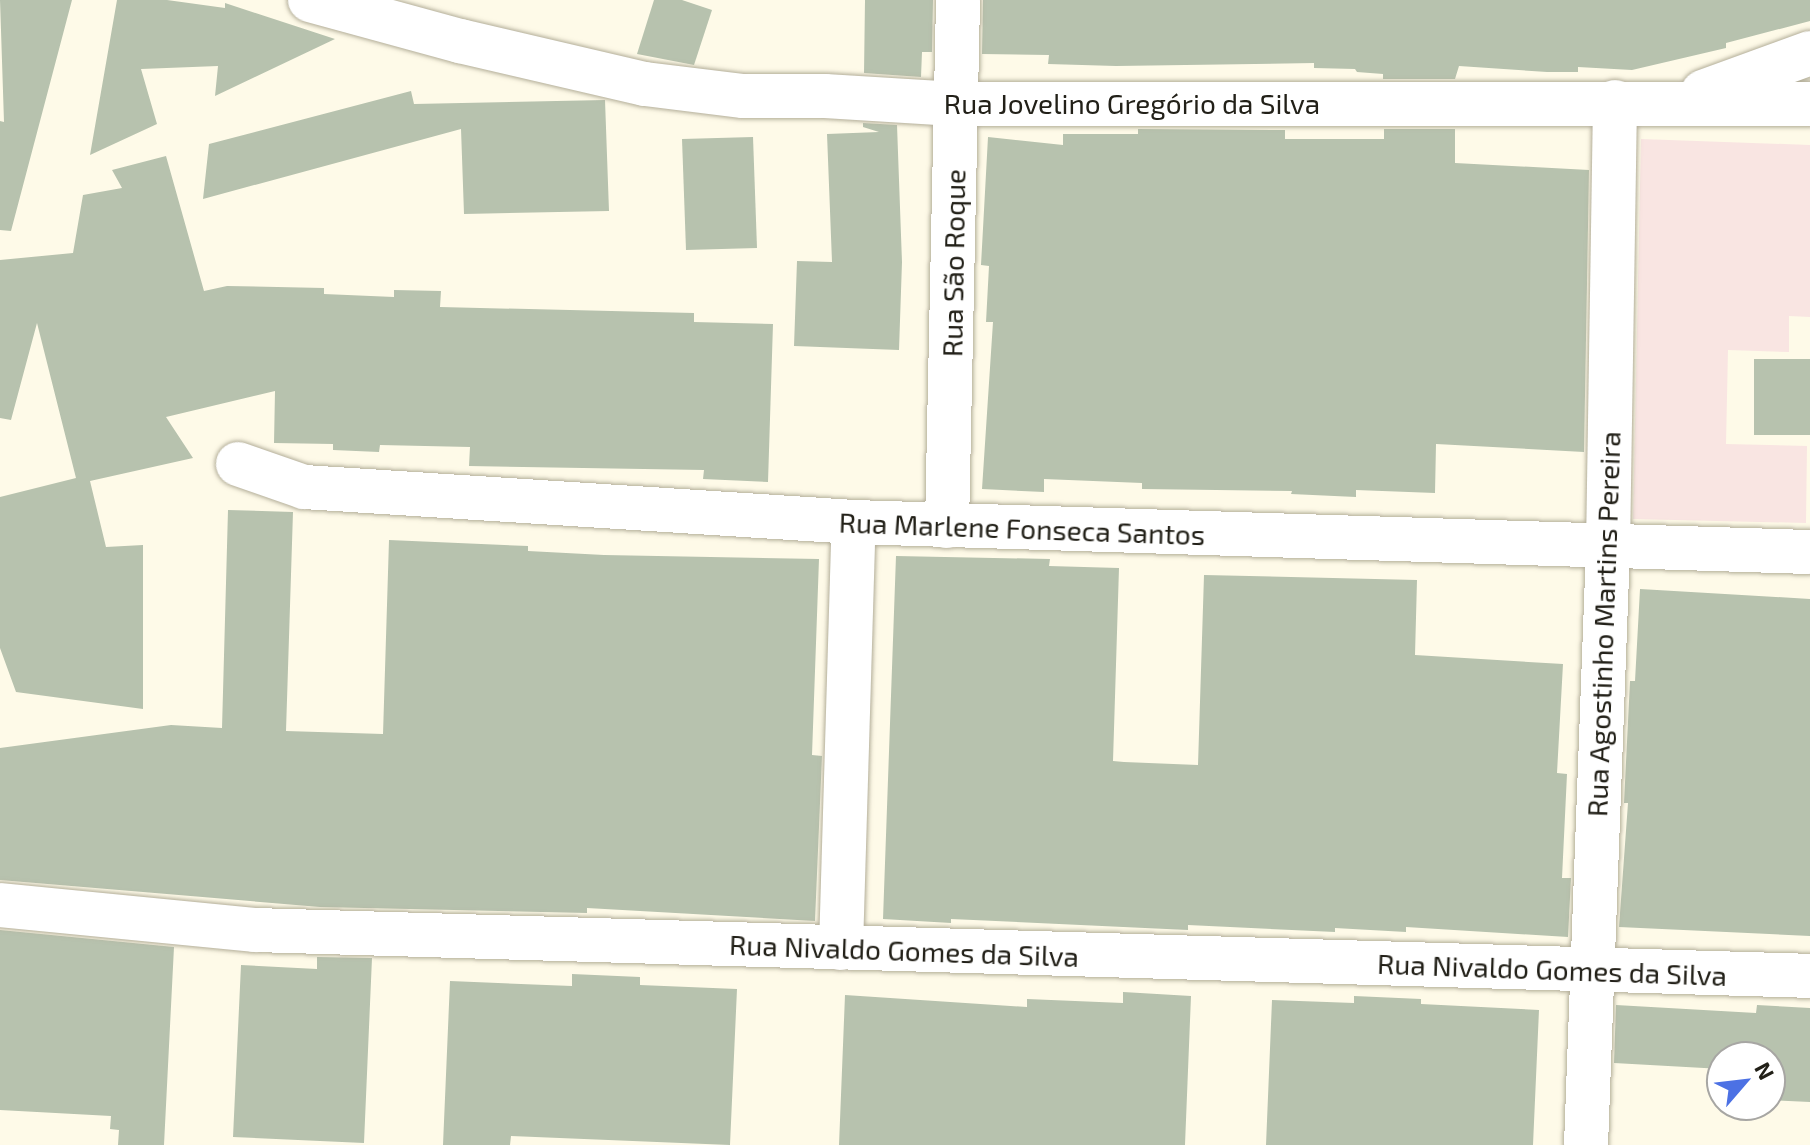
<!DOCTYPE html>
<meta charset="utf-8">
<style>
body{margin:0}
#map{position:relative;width:1810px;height:1145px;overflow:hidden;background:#fefae8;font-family:"Exo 2",sans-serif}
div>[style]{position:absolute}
.green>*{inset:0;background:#f9e5e2}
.building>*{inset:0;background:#b7c2ae}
.roads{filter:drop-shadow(0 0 2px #b3ae99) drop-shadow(0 0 2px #b3ae99)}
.minor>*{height:44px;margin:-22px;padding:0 22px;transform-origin:22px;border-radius:22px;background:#fff}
span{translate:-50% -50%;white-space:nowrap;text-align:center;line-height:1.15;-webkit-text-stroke:7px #fff;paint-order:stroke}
.street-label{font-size:28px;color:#222018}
.north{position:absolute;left:1706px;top:1041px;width:80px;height:80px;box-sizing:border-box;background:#fff;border:2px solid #a7a6a3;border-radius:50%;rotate:62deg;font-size:22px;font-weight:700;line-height:32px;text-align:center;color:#222018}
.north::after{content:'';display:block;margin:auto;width:28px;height:36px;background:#4c71e4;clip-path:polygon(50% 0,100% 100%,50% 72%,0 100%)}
</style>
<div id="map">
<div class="green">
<div style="clip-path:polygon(1641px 139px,1810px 145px,1810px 317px,1789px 316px,1789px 352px,1728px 350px,1726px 444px,1807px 446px,1806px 523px,1633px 519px)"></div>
</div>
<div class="building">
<div style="clip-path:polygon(0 0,72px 0,11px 231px,0 230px,0 121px,4px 122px)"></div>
<div style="clip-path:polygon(117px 0,167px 0,225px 8px,225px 3px,335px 39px,215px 96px,218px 66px,141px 69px,157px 124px,90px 155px)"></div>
<div style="clip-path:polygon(654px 0,682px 0,712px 10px,694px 65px,637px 54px)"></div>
<div style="clip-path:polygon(865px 0,933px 0,932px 52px,922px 52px,921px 77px,864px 73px)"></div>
<div style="clip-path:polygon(983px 0,1810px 0,1810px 21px,1726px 43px,1726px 48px,1632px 70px,1578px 67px,1578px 72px,1547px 72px,1459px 66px,1455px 79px,1383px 79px,1383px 74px,1357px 72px,1355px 69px,1314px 68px,1314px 63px,1116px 66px,1048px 64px,1049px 55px,982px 54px)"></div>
<div style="clip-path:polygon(411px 91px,414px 104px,605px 100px,609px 211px,464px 214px,461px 129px,203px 199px,209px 144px)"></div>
<div style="clip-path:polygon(863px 123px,897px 125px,902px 262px,899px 350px,794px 346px,797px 261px,832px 262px,827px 134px,879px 132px,863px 127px)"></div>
<div style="clip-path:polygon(1138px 129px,1285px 130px,1285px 139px,1384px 139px,1384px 129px,1455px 129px,1455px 163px,1589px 170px,1584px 452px,1436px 444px,1435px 493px,1356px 490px,1356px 497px,1291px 494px,1292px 491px,1142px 489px,1142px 483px,1044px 479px,1044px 492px,982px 489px,993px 322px,986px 322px,989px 266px,981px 265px,988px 137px,1063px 145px,1063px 134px,1138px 134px)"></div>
<div style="clip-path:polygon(753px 137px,757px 248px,686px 250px,682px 139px)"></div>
<div style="clip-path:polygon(166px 156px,204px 291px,227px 286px,324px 288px,324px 294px,394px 297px,394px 290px,441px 291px,440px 307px,694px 313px,694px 322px,773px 324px,768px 482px,703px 479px,704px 470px,469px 466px,470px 447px,380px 445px,379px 452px,333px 450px,333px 444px,274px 443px,275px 391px,166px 417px,193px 458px,90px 481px,106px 547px,143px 545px,143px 709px,16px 692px,0 648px,0 497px,76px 478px,37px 323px,11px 420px,0 418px,0 260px,73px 253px,83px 195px,122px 188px,112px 170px)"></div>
<div style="clip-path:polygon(1754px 359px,1810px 359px,1810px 435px,1754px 435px)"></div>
<div style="clip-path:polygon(228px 510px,293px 512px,286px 731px,383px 734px,389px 540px,528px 546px,528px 551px,604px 555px,819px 559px,812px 755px,822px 756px,815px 921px,587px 908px,587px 913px,320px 907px,0 880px,0 748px,171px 725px,222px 728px)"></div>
<div style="clip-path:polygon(896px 556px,1050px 559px,1049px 566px,1119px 568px,1113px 761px,1124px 762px,1198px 765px,1204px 575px,1417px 580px,1415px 655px,1563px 664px,1557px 773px,1567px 774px,1562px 878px,1571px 878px,1568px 937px,1406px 927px,1406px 932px,1335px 928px,1335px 932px,1188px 925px,1188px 930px,951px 919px,951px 923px,883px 919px)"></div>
<div style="clip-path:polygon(1640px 589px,1810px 599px,1810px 936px,1619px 927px,1628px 803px,1624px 803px,1630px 681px,1635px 681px)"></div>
<div style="clip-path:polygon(0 930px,174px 947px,164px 1145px,118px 1145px,119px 1130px,110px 1129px,111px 1116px,0 1110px)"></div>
<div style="clip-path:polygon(317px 957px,372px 958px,364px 1143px,233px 1137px,241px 965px,317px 969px)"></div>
<div style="clip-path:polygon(572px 974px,640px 977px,640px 985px,737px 989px,730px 1145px,511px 1136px,510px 1145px,443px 1145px,450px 981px,572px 986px)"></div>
<div style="clip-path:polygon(1123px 992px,1191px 996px,1185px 1145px,839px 1145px,845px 995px,1027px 1007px,1027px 999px,1123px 1003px)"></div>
<div style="clip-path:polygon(1354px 996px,1421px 999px,1421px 1004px,1539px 1010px,1533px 1145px,1266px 1145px,1272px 1000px,1354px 1003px)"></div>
<div style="clip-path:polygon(1616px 1005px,1756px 1013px,1757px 1005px,1810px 1008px,1810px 1102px,1770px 1100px,1770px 1057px,1722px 1057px,1722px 1069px,1614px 1063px)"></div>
</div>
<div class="roads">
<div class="minor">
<div style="left:310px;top:0;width:156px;rotate:15.3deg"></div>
<div style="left:460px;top:41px;width:190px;rotate:13.1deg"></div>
<div style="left:645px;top:84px;width:99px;rotate:7deg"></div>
<div style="left:743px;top:96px;width:82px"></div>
<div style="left:825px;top:96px;width:131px;rotate:3.5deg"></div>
<div style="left:956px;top:104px;width:854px"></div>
<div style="left:1703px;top:92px;width:114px;rotate:-20deg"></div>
<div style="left:238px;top:464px;width:70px;rotate:19.2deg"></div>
<div style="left:304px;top:487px;width:551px;rotate:3.64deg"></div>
<div style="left:854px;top:522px;width:956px;rotate:1.8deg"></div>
<div style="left:947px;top:526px;width:526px;rotate:-88.8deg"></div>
<div style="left:0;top:905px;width:256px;rotate:5.6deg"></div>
<div style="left:255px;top:930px;width:1556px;rotate:1.69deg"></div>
<div style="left:841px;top:948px;width:426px;rotate:-88.3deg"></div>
<div style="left:1586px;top:1145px;width:597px;rotate:-87.89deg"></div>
<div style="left:1608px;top:548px;width:446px;rotate:-89.1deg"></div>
</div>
</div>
<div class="street-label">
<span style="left:1132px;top:103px">Rua Jovelino Gregório da Silva</span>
<span style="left:953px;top:263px;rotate:-89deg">Rua São Roque</span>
<span style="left:1022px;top:528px;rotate:2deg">Rua Marlene Fonseca Santos</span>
<span style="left:1603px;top:624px;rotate:-88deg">Rua Agostinho Martins Pereira</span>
<span style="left:904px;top:950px;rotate:2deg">Rua Nivaldo Gomes da Silva</span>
<span style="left:1552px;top:969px;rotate:2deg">Rua Nivaldo Gomes da Silva</span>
</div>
<div class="north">N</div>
</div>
